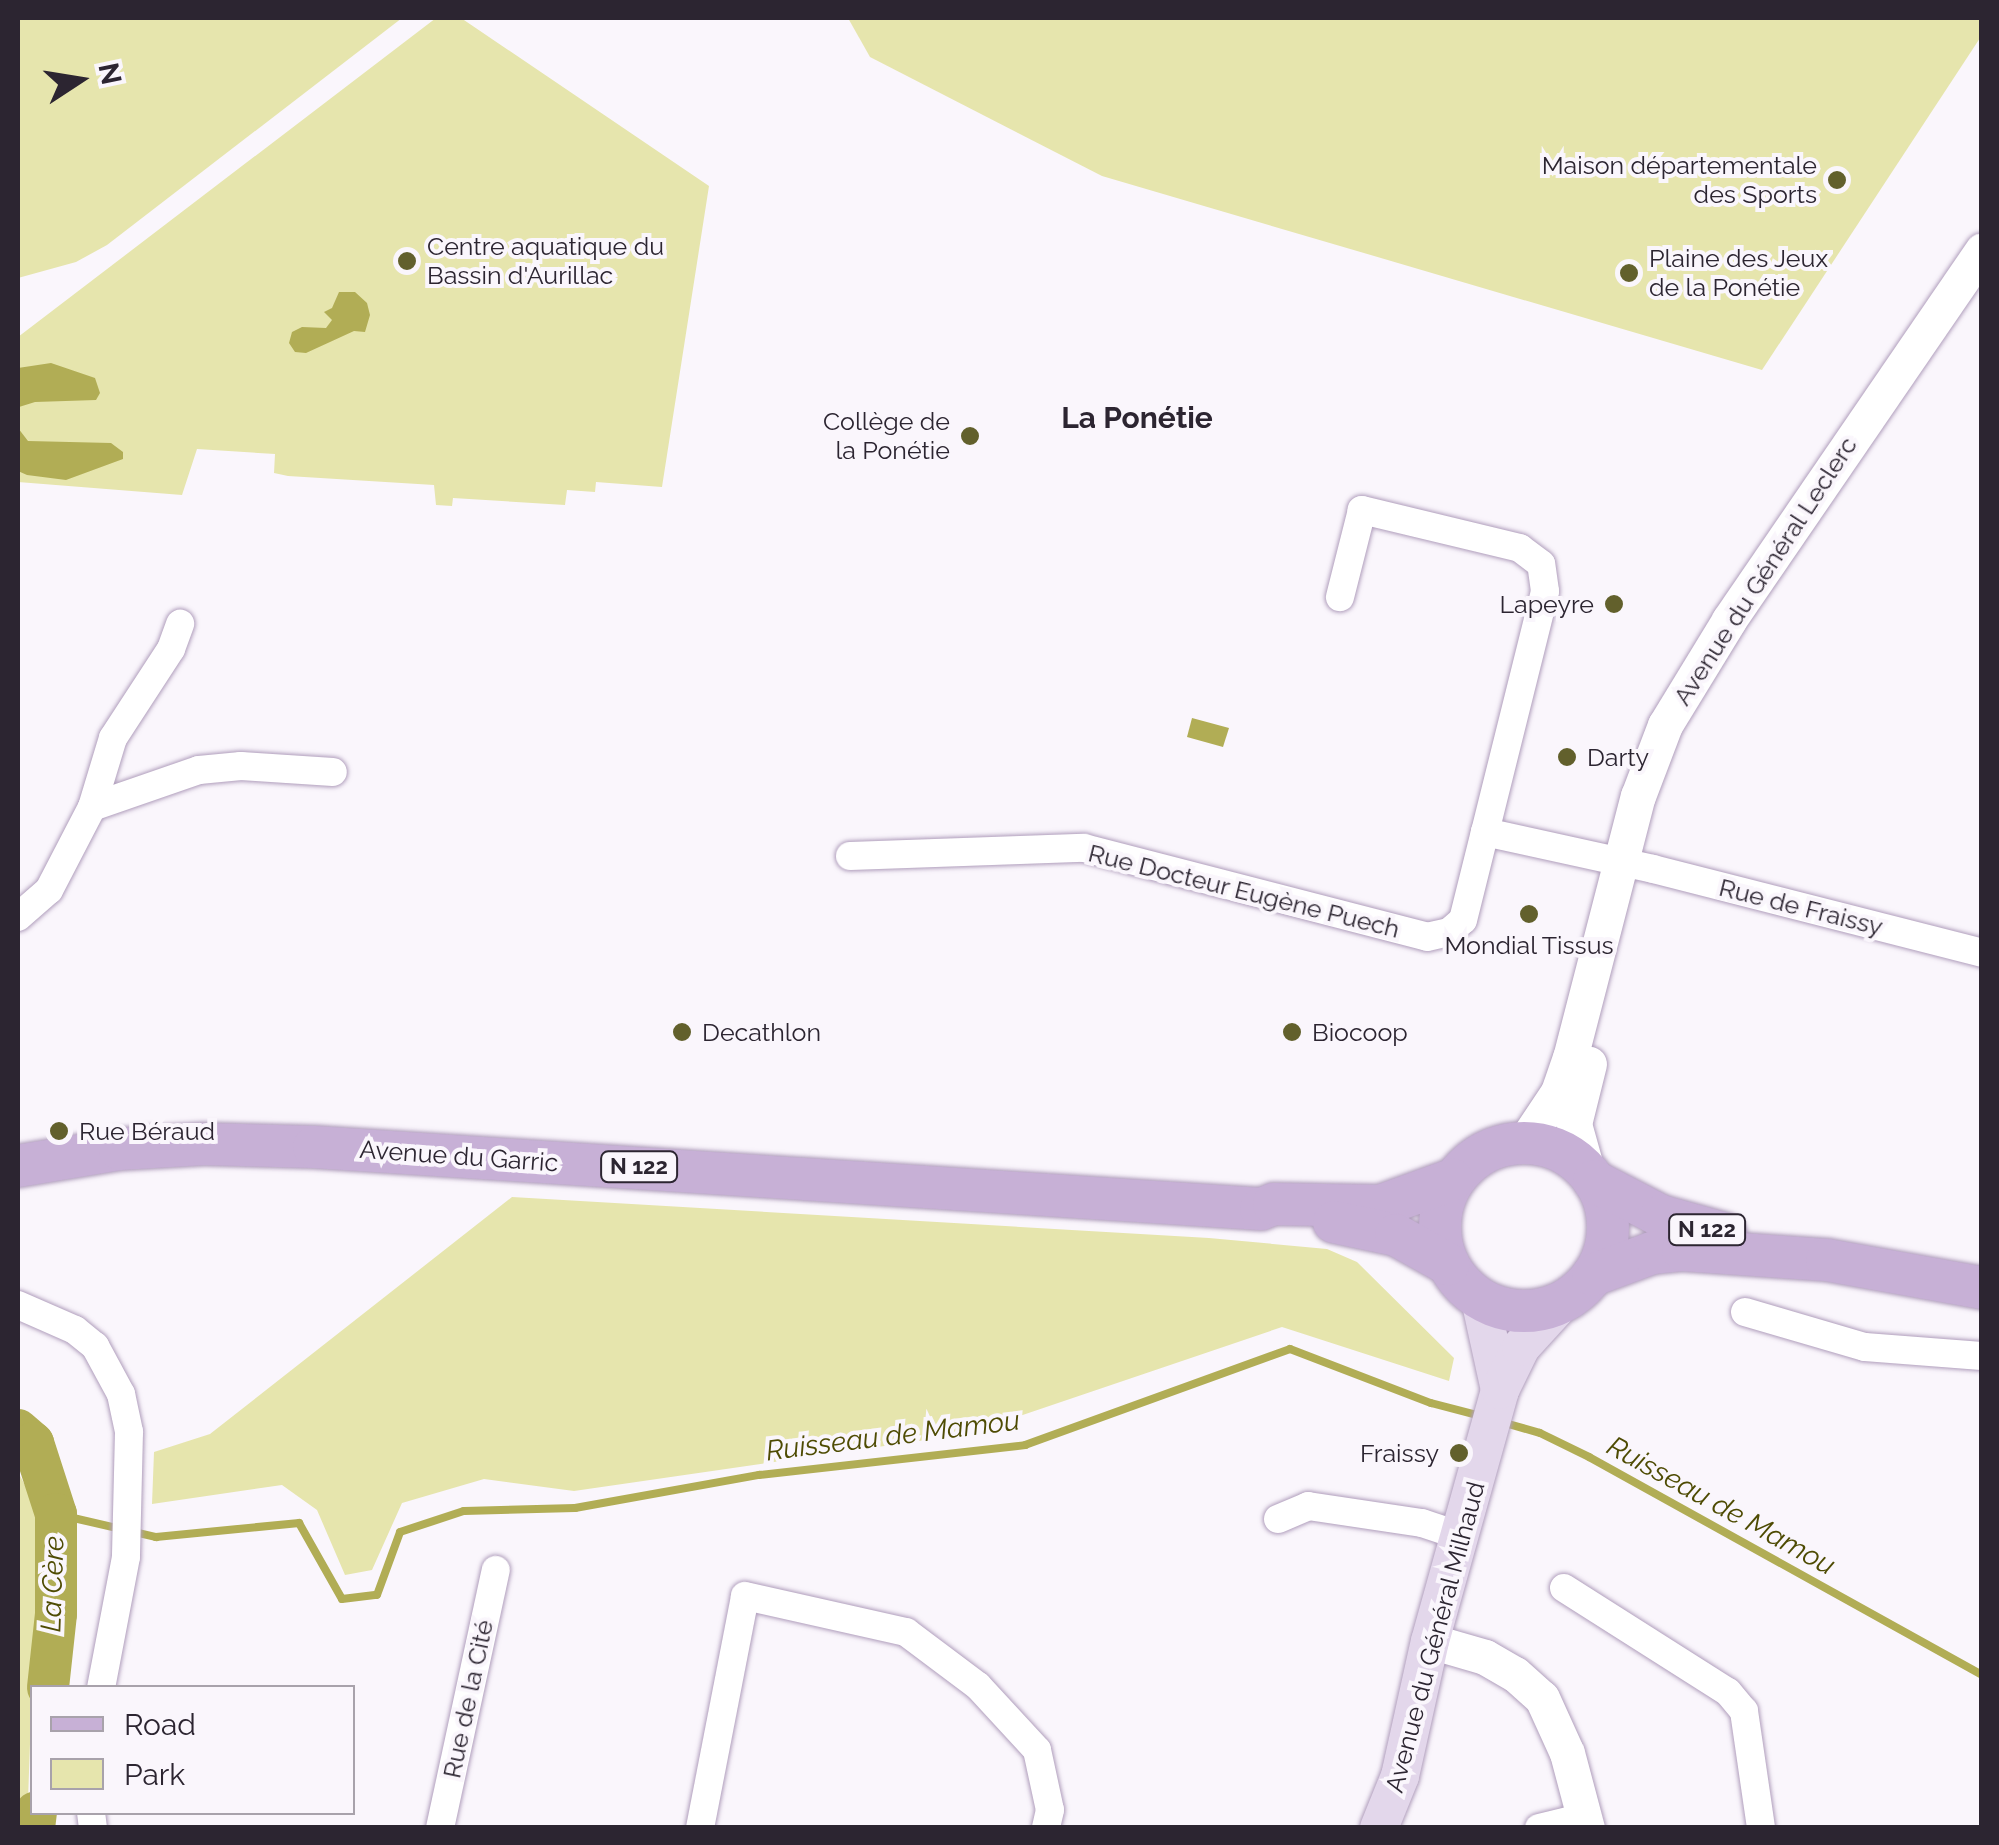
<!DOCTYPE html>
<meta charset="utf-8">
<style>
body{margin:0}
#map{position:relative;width:1999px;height:1845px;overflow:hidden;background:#faf6fc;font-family:Raleway,sans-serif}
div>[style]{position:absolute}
.green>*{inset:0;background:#e6e5ad}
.water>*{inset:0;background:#b1ad55}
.stream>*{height:8px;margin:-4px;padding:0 4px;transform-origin:4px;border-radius:4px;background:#b1ad55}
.river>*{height:42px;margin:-21px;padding:0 21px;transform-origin:21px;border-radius:21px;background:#b1ad55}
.roads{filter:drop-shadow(0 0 2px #b09ebc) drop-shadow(0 0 2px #b09ebc)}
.minor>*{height:28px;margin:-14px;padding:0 14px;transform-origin:14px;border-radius:14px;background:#fff}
.tertiary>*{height:35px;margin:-17.5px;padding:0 17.5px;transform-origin:17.5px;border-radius:17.5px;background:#fff}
.secondary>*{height:38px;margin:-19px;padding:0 19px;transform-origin:19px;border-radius:19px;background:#e3d7eb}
.primary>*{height:42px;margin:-21px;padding:0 21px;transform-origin:21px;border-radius:21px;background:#c7b0d6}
.primary>.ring{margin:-21px;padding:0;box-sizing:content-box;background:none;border:42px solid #c7b0d6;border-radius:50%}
.dots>*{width:28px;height:28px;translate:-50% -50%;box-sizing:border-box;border:5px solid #faf6fc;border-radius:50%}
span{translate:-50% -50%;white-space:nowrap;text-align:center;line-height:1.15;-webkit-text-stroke:8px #faf6fc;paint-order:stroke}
.shield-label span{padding:2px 8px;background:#faf6fc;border:2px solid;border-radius:8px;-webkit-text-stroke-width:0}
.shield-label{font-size:22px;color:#2c2531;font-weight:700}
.poi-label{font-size:25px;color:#2c2531}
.right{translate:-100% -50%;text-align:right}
.left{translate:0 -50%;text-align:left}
.street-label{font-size:25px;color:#2c2531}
.water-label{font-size:28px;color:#4e4b03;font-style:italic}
.quarter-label{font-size:30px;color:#2c2531;font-weight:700}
.frame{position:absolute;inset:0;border:20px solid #2c2531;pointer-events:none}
.legend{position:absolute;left:30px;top:1685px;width:325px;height:130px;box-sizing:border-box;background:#faf6fc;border:2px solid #a8a2ab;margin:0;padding:12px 18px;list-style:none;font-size:30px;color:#2c2531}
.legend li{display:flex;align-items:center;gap:20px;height:50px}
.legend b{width:50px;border:2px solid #a8a2ab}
.north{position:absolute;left:30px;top:30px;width:100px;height:100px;-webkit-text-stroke:8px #faf6fc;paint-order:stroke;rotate:78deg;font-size:28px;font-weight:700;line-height:40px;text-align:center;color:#2c2531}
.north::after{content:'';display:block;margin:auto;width:35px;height:45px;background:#2c2531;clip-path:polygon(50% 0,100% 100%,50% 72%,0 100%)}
</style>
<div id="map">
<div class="green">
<div style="clip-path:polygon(18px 18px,402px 18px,107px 245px,76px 262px,18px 278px)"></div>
<div style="clip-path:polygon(436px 18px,461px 18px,709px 186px,662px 487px,596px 482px,595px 492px,567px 490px,565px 505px,453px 498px,452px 506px,436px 505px,434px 485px,288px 476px,274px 473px,275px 454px,197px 449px,182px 495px,18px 482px,18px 337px)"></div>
<div style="clip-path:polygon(848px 18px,1981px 18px,1982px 35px,1762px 370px,1102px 176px,870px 57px)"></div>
<div style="clip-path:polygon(512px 1197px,1209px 1238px,1327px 1249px,1357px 1262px,1454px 1358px,1449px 1381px,1282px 1327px,967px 1434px,574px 1491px,484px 1479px,402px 1503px,372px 1570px,345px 1575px,317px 1510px,282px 1485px,152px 1504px,154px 1452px,210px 1434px)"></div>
<div style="clip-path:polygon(18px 1472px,45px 1523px,39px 1683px,32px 1688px,27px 1828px,18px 1827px)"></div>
</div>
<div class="water">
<div style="clip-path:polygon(339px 292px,355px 292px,367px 303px,370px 315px,365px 332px,354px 331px,306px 353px,295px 352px,289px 343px,292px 332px,302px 327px,326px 328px,332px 320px,324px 312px,332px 308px)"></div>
<div style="clip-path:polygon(51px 363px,95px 378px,100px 393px,96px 400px,35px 402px,19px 407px,18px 415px,18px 368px)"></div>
<div style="clip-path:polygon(18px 428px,28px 441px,111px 443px,123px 452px,123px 459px,66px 480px,27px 475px,18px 471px)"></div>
<div style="clip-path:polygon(1192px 718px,1229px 728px,1223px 747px,1187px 737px)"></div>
</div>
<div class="stream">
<div style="left:1505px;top:1423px;width:36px;rotate:16deg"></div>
<div style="left:1540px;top:1433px;width:55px;rotate:26.1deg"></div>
<div style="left:1589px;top:1457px;width:449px;rotate:29deg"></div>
<div style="left:56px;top:1514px;width:103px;rotate:13deg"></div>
<div style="left:156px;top:1537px;width:144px;rotate:-5.6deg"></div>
<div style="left:299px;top:1523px;width:87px;rotate:60.5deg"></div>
<div style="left:342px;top:1599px;width:35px;rotate:-7deg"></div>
<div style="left:377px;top:1595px;width:67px;rotate:-69.9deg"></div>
<div style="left:400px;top:1532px;width:67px;rotate:-18.2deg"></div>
<div style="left:464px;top:1511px;width:111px;rotate:-1.5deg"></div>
<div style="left:575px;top:1508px;width:187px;rotate:-10.2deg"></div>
<div style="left:759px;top:1475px;width:268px;rotate:-6.4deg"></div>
<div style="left:1025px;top:1445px;width:282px;rotate:-19.9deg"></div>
<div style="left:1290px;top:1349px;width:151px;rotate:21deg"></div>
<div style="left:1431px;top:1403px;width:52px;rotate:14.6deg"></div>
</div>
<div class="river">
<div style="left:18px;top:1430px;width:20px;rotate:41deg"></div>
<div style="left:33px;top:1443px;width:75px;rotate:72.1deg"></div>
<div style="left:56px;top:1514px;width:100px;rotate:90deg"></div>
<div style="left:56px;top:1614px;width:74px;rotate:96.2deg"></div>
<div style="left:34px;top:1828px;width:16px;rotate:-83deg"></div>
</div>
<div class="roads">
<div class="minor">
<div style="left:92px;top:807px;width:113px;rotate:-19.1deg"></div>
<div style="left:199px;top:770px;width:42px;rotate:-5.4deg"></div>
<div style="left:241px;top:766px;width:92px;rotate:3.7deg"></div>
<div style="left:1485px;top:832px;width:172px;rotate:12.4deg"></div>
<div style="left:1653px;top:869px;width:340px;rotate:14.3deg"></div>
<div style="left:850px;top:856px;width:234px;rotate:-2deg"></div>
<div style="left:1084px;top:848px;width:354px;rotate:14.5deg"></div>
<div style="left:1427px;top:937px;width:23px;rotate:-13deg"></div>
<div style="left:1449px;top:932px;width:18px;rotate:-41deg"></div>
<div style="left:1463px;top:920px;width:91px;rotate:-76deg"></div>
<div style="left:1485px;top:832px;width:248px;rotate:-76deg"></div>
<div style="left:1545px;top:591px;width:27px;rotate:-98deg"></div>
<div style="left:1541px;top:564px;width:26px;rotate:-143deg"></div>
<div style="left:1520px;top:548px;width:163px;rotate:-166.5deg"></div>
<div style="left:1362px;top:510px;width:90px;rotate:104.2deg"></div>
<div style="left:18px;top:917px;width:41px;rotate:-41.1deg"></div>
<div style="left:49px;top:890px;width:93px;rotate:-62.6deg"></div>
<div style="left:92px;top:807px;width:72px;rotate:-73.1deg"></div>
<div style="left:113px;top:738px;width:106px;rotate:-56.9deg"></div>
<div style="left:171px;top:649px;width:27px;rotate:-70deg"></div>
<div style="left:18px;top:1305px;width:62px;rotate:23.7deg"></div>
<div style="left:75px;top:1330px;width:26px;rotate:39deg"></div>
<div style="left:95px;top:1346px;width:55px;rotate:61.6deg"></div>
<div style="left:121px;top:1394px;width:39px;rotate:78deg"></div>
<div style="left:129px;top:1432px;width:125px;rotate:91.4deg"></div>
<div style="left:126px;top:1557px;width:133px;rotate:100.8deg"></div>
<div style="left:1745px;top:1312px;width:125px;rotate:16.3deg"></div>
<div style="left:1865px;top:1347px;width:117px;rotate:4.4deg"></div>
<div style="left:1278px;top:1519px;width:33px;rotate:-23deg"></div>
<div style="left:1308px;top:1506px;width:115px;rotate:8.5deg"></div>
<div style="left:1422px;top:1523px;width:41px;rotate:18.4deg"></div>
<div style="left:1564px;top:1588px;width:194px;rotate:32.4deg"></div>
<div style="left:1728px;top:1692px;width:25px;rotate:50deg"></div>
<div style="left:1744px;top:1711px;width:118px;rotate:81.7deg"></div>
<div style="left:91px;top:1812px;width:16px;rotate:83deg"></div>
<div style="left:440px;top:1828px;width:264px;rotate:-77.8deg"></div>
<div style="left:700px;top:1828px;width:236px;rotate:-79deg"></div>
<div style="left:745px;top:1596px;width:165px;rotate:12.6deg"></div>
<div style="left:906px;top:1632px;width:90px;rotate:36.9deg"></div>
<div style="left:978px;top:1686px;width:87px;rotate:47.3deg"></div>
<div style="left:1037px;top:1750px;width:61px;rotate:77.8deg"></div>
<div style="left:1050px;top:1810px;width:18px;rotate:103deg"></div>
<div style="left:1539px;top:1828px;width:46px;rotate:-13.7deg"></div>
</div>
<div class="tertiary">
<div style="left:1524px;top:1143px;width:61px;rotate:-56.3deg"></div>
<div style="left:1558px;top:1092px;width:36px;rotate:-71deg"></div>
<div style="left:1570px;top:1058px;width:271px;rotate:-75.5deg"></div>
<div style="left:1638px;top:796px;width:76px;rotate:-69.2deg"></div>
<div style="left:1665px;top:725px;width:123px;rotate:-58.6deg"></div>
<div style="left:1729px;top:620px;width:448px;rotate:-55.6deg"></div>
<div style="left:1588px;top:1174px;width:52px;rotate:-105.6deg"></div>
<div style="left:1574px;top:1124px;width:62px;rotate:-76deg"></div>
<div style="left:1430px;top:1641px;width:57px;rotate:16.2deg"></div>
<div style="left:1485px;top:1657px;width:34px;rotate:30deg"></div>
<div style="left:1515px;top:1674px;width:36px;rotate:42deg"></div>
<div style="left:1542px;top:1698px;width:60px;rotate:65.6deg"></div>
<div style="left:1567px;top:1753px;width:78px;rotate:75.1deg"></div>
</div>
<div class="secondary">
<div style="left:1480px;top:1299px;width:93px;rotate:77.6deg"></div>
<div style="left:1379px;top:1828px;width:56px;rotate:-68deg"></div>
<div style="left:1400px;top:1776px;width:138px;rotate:-77.5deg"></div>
<div style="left:1430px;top:1641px;width:261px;rotate:-74.4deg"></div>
<div style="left:1500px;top:1390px;width:48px;rotate:-64deg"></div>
<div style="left:1521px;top:1347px;width:59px;rotate:-47.7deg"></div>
</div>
<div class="primary">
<div class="ring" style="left:1440px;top:1143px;width:126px;height:126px"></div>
<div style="left:18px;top:1166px;width:103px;rotate:-9.5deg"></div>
<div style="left:120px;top:1149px;width:84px;rotate:-3.4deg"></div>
<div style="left:204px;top:1144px;width:110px;rotate:1.6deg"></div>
<div style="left:314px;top:1147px;width:949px;rotate:3.75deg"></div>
<div style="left:1261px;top:1209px;width:14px;rotate:-21deg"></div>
<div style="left:1274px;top:1204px;width:106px;rotate:1.1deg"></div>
<div style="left:1380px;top:1206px;width:77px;rotate:-19.9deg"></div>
<div style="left:1594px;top:1181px;width:76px;rotate:27.6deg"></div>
<div style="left:1661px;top:1216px;width:67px;rotate:15.5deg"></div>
<div style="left:1334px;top:1222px;width:63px;rotate:11.8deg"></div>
<div style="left:1396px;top:1235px;width:60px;rotate:29.1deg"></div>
<div style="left:1593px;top:1275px;width:63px;rotate:-20.4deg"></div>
<div style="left:1652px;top:1253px;width:31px;rotate:-6deg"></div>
<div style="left:1683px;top:1250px;width:144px;rotate:4deg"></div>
<div style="left:1827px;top:1260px;width:158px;rotate:10.2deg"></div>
</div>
</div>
<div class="dots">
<div style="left:1837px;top:180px;background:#62602c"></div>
<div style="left:407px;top:261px;background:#62602c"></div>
<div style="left:1629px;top:273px;background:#62602c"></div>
<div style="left:970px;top:436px;background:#62602c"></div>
<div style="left:1614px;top:604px;background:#62602c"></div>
<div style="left:1567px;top:757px;background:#62602c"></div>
<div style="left:1529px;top:914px;background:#62602c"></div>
<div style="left:682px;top:1032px;background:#62602c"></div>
<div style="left:1292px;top:1032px;background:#62602c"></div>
<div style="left:59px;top:1131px;background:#62602c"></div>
<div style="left:1459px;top:1453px;background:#62602c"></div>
</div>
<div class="shield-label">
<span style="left:639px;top:1167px">N 122</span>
<span style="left:1707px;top:1230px">N 122</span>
</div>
<div class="poi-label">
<span class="right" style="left:1817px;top:180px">Maison départementale<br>des Sports</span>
<span class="left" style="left:427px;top:261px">Centre aquatique du<br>Bassin d'Aurillac</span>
<span class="left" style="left:1649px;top:273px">Plaine des Jeux<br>de la Ponétie</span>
<span class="right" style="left:950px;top:436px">Collège de<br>la Ponétie</span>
<span class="right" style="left:1594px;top:604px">Lapeyre</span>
<span class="left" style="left:1587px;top:757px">Darty</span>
<span style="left:1529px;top:945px">Mondial Tissus</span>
<span class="left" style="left:702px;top:1032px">Decathlon</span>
<span class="left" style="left:1312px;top:1032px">Biocoop</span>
<span class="left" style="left:79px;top:1131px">Rue Béraud</span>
<span class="right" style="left:1439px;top:1453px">Fraissy</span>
</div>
<div class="street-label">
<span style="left:1765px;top:571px;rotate:-57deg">Avenue du Général Leclerc</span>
<span style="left:1244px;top:891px;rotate:14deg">Rue Docteur Eugène Puech</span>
<span style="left:1801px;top:907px;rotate:14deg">Rue de Fraissy</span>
<span style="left:459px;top:1156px;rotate:4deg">Avenue du Garric</span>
<span style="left:1435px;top:1637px;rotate:-75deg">Avenue du Général Milhaud</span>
<span style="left:468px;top:1699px;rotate:-78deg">Rue de la Cité</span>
</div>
<div class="water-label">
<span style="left:893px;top:1436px;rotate:-7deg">Ruisseau de Mamou</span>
<span style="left:1721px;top:1506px;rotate:29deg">Ruisseau de Mamou</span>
<span style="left:53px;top:1584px;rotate:-88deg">La Cère</span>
</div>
<div class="quarter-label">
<span style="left:1137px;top:418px">La Ponétie</span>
</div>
<div class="frame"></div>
<ul class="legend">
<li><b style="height:12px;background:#c7b0d6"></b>Road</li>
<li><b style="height:28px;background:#e6e5ad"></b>Park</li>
</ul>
<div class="north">N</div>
</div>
